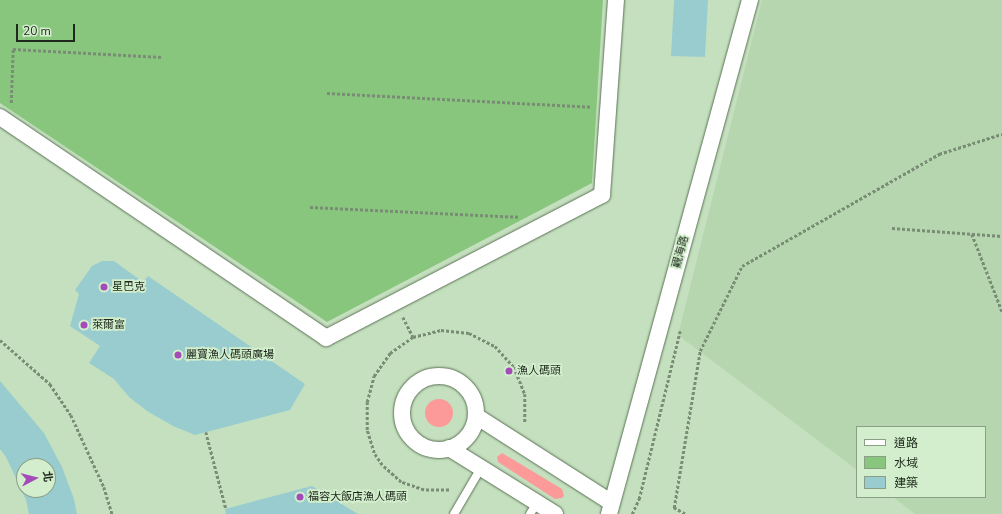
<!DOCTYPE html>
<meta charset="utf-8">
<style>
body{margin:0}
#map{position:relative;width:1002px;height:514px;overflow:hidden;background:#c5e0bf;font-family:"Nunito Sans","Noto Sans TC",sans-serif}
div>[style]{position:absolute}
.built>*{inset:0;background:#b6d6af}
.green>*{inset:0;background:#fb9a99}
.round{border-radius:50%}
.water>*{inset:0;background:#89c67d}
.building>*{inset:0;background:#99cccf}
.path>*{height:2.5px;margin-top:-1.25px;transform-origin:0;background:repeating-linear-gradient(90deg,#798d75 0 3px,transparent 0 5px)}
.roads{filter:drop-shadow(0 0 1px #5a7255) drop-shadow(0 0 1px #5a7255)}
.service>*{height:8px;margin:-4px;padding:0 4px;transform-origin:4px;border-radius:4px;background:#fff}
.minor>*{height:16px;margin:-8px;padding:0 8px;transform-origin:8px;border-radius:8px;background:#fff}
.minor>.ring{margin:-8px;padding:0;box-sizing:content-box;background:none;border:16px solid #fff;border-radius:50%}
.dots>*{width:11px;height:11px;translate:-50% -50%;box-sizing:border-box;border:2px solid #d2eecc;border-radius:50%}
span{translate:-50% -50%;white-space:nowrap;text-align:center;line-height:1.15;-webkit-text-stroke:3.5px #d2eecc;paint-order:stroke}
.street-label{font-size:11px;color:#1e281c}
.poi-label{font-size:11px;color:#1e281c}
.left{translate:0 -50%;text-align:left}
.legend{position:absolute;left:856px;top:426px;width:130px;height:72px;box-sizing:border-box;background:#d2eecc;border:1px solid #8a9f86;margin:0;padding:5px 7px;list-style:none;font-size:12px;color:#1e281c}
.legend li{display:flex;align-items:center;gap:8px;height:20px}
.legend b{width:20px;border:1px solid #8a9f86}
.north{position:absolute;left:16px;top:458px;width:40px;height:40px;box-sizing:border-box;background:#d2eecc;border:1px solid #8a9f86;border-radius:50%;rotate:83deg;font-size:11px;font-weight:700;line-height:16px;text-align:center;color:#1e281c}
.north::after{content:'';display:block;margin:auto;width:14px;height:18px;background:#a44bb7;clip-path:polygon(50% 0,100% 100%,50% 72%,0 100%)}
.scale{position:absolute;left:16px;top:24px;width:59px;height:18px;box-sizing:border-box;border:2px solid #1e281c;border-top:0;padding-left:5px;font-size:12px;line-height:14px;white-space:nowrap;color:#1e281c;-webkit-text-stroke:3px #d2eecc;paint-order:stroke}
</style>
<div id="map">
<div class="built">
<div style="clip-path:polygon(762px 0,1002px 0,1002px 514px,915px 514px,893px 497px,985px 497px,985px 427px,857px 427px,857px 470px,678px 335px)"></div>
</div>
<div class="green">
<div class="round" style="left:425px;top:399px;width:28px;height:28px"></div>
<div style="clip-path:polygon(502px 453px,562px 489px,564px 496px,562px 498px,555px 499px,498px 462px,497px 457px)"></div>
</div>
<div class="water">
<div style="clip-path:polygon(0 0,603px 0,592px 183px,327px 322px,0 103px)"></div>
</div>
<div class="building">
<div style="clip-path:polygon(674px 0,708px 0,705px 57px,671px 56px)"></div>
<div style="clip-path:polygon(102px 261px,114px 261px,143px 282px,148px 276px,305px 384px,290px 410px,195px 435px,173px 426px,147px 411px,129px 397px,114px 379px,89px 363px,100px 346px,70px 326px,79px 294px,75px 290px,92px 266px)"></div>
<div style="clip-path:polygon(evenodd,0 381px,44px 433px,62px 467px,74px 499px,77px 514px,29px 514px,26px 500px,6px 457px,0 449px,0 381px,24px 466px,48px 466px,48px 490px,24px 490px,24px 466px)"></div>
<div style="clip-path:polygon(312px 486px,358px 514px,226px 514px,225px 509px)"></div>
</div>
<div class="path">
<div style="left:327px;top:93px;width:265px;rotate:3deg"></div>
<div style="left:11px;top:103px;width:54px;rotate:-87.9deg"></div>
<div style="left:13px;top:49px;width:149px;rotate:3.1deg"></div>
<div style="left:310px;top:207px;width:209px;rotate:2.7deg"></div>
<div style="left:892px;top:228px;width:110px;rotate:4.2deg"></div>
<div style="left:972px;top:234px;width:83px;rotate:68.7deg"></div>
<div style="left:403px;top:317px;width:22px;rotate:63deg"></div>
<div style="left:0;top:340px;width:67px;rotate:41.3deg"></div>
<div style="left:50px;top:384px;width:37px;rotate:56deg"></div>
<div style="left:71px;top:415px;width:79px;rotate:65.4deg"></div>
<div style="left:104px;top:487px;width:28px;rotate:73deg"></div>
<div style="left:206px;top:432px;width:80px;rotate:75.4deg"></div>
<div style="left:449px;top:490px;width:25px;rotate:180deg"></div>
<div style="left:424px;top:490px;width:24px;rotate:-161deg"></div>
<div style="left:401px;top:482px;width:25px;rotate:-138deg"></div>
<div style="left:382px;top:465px;width:14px;rotate:-124deg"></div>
<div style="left:374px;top:453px;width:24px;rotate:-107deg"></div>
<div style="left:367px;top:430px;width:28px;rotate:-90deg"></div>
<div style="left:367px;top:402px;width:27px;rotate:-75deg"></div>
<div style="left:374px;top:376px;width:28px;rotate:-55deg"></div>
<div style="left:390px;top:353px;width:28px;rotate:-35deg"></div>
<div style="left:413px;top:337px;width:29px;rotate:-14deg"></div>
<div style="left:441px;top:330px;width:28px;rotate:6deg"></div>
<div style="left:469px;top:333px;width:29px;rotate:27deg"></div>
<div style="left:495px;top:346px;width:28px;rotate:48deg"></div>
<div style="left:514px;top:367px;width:29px;rotate:68deg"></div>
<div style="left:525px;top:394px;width:29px;rotate:90deg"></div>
<div style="left:632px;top:514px;width:17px;rotate:-65deg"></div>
<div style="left:639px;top:499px;width:173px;rotate:-76.3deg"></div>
<div style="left:685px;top:514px;width:13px;rotate:-151deg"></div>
<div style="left:674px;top:508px;width:159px;rotate:-80.6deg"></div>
<div style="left:700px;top:351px;width:95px;rotate:-63.7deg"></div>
<div style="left:742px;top:266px;width:227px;rotate:-29.6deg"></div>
<div style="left:939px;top:154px;width:66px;rotate:-17.6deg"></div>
</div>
<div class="roads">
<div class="service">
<div style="left:454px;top:514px;width:53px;rotate:-59.6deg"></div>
<div style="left:530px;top:514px;width:13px;rotate:-58deg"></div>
</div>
<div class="minor">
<div style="left:0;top:117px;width:394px;rotate:34.1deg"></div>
<div style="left:326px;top:338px;width:311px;rotate:-27.4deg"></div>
<div style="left:602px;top:195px;width:196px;rotate:-85.9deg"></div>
<div class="ring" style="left:402px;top:376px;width:58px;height:58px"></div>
<div style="left:476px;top:416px;width:161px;rotate:32.6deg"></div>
<div style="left:449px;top:448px;width:125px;rotate:31.9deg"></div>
<div style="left:609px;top:514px;width:533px;rotate:-74.66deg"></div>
</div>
</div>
<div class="dots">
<div style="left:104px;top:287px;background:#a44bb7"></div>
<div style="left:84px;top:325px;background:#a44bb7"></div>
<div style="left:178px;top:355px;background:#a44bb7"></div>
<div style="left:509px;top:371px;background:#a44bb7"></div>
<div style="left:300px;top:497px;background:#a44bb7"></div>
</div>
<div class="street-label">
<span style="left:681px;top:252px;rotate:-75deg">觀海路</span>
</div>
<div class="poi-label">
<span class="left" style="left:112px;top:287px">星巴克</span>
<span class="left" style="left:92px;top:325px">萊爾富</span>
<span class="left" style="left:186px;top:355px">麗寶漁人碼頭廣場</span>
<span class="left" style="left:517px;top:371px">漁人碼頭</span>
<span class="left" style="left:308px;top:497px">福容大飯店漁人碼頭</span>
</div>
<ul class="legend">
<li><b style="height:5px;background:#fff"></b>道路</li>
<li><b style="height:11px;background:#89c67d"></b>水域</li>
<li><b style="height:11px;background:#99cccf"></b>建築</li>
</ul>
<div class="north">北</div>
<div class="scale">20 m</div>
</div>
